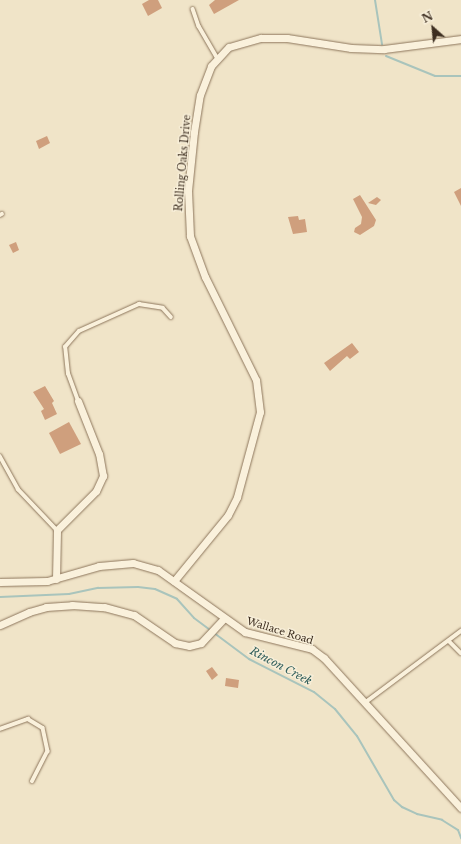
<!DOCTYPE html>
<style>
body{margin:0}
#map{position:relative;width:461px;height:844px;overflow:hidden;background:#f0e4c8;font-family:"Libre Baskerville",serif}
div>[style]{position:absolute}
.stream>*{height:2px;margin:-1px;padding:0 1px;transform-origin:1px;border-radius:1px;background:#a9c4bc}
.building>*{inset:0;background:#cf9f7d}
.roads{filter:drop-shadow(0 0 1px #8d765c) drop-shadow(0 0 1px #8d765c)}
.service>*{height:3.5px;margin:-1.75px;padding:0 1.75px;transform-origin:1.75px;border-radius:1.75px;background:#faf1dc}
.minor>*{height:7px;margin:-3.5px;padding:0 3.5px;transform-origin:3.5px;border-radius:3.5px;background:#faf1dc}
span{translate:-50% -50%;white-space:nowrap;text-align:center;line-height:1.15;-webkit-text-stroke:3px #f7eed8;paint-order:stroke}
.street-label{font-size:10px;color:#3d2e20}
.water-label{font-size:11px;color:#2f5d5a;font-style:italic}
.north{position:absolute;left:413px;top:8px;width:40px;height:40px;-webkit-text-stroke:3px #f7eed8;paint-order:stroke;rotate:333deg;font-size:11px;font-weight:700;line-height:16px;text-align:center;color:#3d2e20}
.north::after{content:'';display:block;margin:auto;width:14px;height:18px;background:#3d2e20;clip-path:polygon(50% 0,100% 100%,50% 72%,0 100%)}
</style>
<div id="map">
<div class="stream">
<div style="left:375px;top:0;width:45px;rotate:81deg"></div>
<div style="left:386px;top:56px;width:53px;rotate:22.2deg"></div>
<div style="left:435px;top:76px;width:26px"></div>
<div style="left:0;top:597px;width:69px;rotate:-2.5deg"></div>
<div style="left:69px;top:594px;width:30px;rotate:-12deg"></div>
<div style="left:98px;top:588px;width:40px;rotate:-1.4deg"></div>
<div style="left:138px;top:587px;width:17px;rotate:7deg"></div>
<div style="left:155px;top:589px;width:24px;rotate:24deg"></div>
<div style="left:177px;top:599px;width:25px;rotate:48deg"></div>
<div style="left:194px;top:618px;width:69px;rotate:36.7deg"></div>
<div style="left:249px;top:659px;width:73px;rotate:26.9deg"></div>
<div style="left:314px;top:692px;width:27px;rotate:39deg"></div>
<div style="left:335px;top:709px;width:35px;rotate:51deg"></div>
<div style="left:357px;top:736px;width:74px;rotate:60deg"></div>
<div style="left:394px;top:800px;width:11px;rotate:41deg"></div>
<div style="left:402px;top:807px;width:17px;rotate:25deg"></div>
<div style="left:417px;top:814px;width:26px;rotate:13deg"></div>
<div style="left:442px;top:820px;width:19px;rotate:32deg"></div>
<div style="left:458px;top:830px;width:9px;rotate:69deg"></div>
</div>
<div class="building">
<div style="clip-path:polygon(149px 0,158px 0,162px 8px,148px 16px,142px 4px)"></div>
<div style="clip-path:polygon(215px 0,239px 0,214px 14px,209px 5px)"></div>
<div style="clip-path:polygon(47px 136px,50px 143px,39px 149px,36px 141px)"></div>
<div style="clip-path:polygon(461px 188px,461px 206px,454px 192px)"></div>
<div style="clip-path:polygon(360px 195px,376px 220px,374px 226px,360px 235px,354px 232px,355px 228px,361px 224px,362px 217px,353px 199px)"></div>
<div style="clip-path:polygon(377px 197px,381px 200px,376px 205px,368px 203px)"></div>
<div style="clip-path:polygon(298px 216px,299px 220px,305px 219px,307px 232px,293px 234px,288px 217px)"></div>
<div style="clip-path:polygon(16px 242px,19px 250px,13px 253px,9px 245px)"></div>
<div style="clip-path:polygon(352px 343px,359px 352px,350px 359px,347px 356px,330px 371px,324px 363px)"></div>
<div style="clip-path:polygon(45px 386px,54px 401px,52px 403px,57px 414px,45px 420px,41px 411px,44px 409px,33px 392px)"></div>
<div style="clip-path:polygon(69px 422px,81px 444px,60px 454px,49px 433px)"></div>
<div style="clip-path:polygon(212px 667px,218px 675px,212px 680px,206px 671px)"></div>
<div style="clip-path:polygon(226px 678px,239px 680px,238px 688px,225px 686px)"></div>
</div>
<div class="roads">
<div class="service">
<div style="left:193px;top:9px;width:18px;rotate:71deg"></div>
<div style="left:199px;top:26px;width:36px;rotate:60deg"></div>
<div style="left:0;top:215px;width:2px;rotate:-27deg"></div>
<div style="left:78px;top:401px;width:29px;rotate:-110deg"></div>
<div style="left:68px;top:374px;width:27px;rotate:-96deg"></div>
<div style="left:65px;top:347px;width:21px;rotate:-49deg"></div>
<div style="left:79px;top:331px;width:66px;rotate:-24.2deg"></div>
<div style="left:139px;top:304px;width:24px;rotate:9deg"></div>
<div style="left:163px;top:308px;width:12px;rotate:48deg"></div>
<div style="left:0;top:456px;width:38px;rotate:61deg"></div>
<div style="left:18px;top:489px;width:57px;rotate:46.4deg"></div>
<div style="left:449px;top:641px;width:17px;rotate:45deg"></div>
<div style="left:366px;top:702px;width:119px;rotate:-36.8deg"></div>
<div style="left:0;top:729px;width:30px;rotate:-20deg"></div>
<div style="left:28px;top:719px;width:17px;rotate:31deg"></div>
<div style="left:43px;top:728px;width:24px;rotate:78deg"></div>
<div style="left:48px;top:751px;width:34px;rotate:117deg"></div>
</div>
<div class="minor">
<div style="left:56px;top:579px;width:49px;rotate:-88.8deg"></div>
<div style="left:57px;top:530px;width:55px;rotate:-45deg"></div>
<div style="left:96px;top:491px;width:17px;rotate:-65deg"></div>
<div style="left:103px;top:476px;width:22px;rotate:-100deg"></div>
<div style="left:99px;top:454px;width:57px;rotate:-111.6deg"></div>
<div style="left:174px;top:581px;width:85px;rotate:-50.7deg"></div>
<div style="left:228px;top:515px;width:20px;rotate:-63deg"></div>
<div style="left:237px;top:497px;width:88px;rotate:-74.9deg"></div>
<div style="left:260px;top:412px;width:32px;rotate:-97deg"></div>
<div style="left:256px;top:380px;width:115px;rotate:-116.3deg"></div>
<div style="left:205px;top:277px;width:44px;rotate:-110.1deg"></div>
<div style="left:190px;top:236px;width:45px;rotate:-92.5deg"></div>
<div style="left:188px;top:191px;width:59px;rotate:-84.2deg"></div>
<div style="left:194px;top:132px;width:37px;rotate:-81deg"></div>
<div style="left:200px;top:95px;width:31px;rotate:-69deg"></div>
<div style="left:211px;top:66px;width:26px;rotate:-47deg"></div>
<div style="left:229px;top:47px;width:33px;rotate:-16deg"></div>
<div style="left:261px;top:38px;width:26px"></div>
<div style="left:287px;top:38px;width:65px;rotate:8.9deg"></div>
<div style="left:351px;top:48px;width:33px;rotate:2deg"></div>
<div style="left:384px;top:49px;width:78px;rotate:-7.4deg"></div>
<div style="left:0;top:582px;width:47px;rotate:-1.2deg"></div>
<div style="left:47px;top:581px;width:54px;rotate:-16.1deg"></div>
<div style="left:99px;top:566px;width:34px;rotate:-5deg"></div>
<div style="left:133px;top:563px;width:26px;rotate:16deg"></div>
<div style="left:158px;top:570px;width:107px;rotate:35.5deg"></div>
<div style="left:245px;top:632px;width:69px;rotate:14.2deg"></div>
<div style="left:312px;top:649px;width:15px;rotate:37deg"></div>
<div style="left:324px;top:658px;width:203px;rotate:47.6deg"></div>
<div style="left:0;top:625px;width:32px;rotate:-24deg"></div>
<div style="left:29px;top:612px;width:18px;rotate:-16deg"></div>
<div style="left:46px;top:607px;width:26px;rotate:-4deg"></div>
<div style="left:72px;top:605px;width:32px;rotate:4deg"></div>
<div style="left:104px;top:607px;width:31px;rotate:15deg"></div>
<div style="left:134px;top:615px;width:50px;rotate:34.3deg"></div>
<div style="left:175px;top:643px;width:14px;rotate:12deg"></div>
<div style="left:189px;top:646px;width:12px;rotate:-14deg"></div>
<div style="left:201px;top:643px;width:34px;rotate:-47deg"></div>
</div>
</div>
<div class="street-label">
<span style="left:183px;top:163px;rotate:-85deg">Rolling Oaks Drive</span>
<span style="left:280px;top:631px;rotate:17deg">Wallace Road</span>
</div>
<div class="water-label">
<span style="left:281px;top:666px;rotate:28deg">Rincon Creek</span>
</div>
<div class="north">N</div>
</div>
